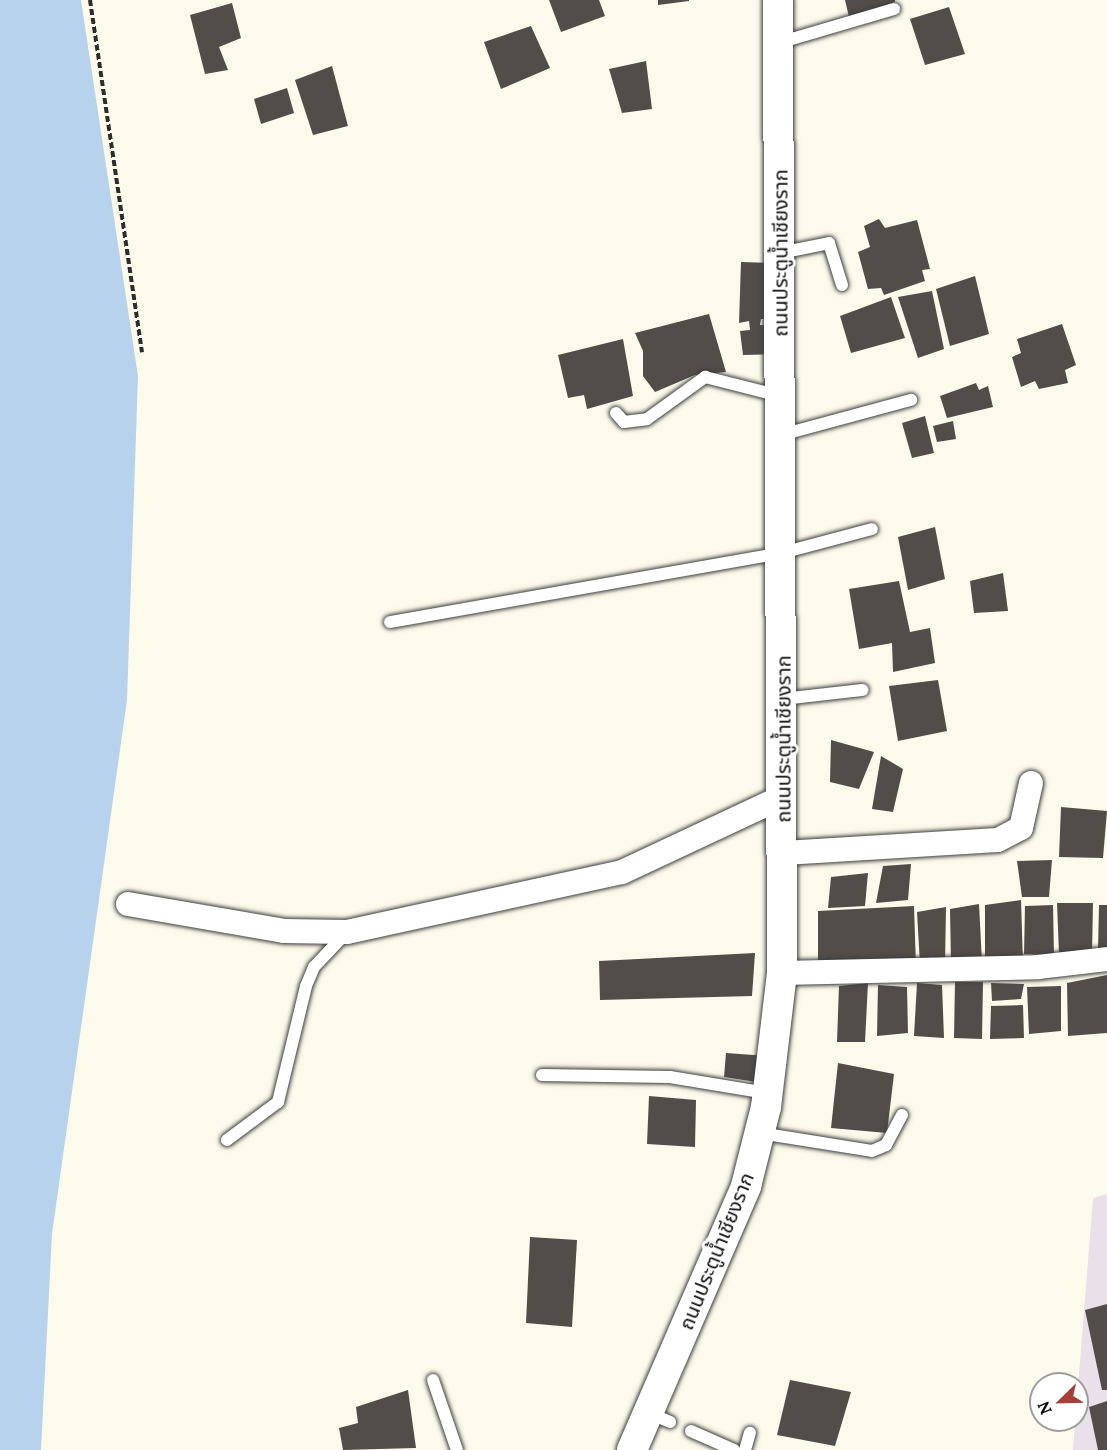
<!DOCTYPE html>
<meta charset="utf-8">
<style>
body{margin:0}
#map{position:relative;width:1107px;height:1450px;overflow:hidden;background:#fcfbeb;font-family:Lora,"Noto Sans Thai",serif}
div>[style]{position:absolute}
.industrial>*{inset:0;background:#e9e0e9}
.water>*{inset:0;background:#b7d2ed}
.building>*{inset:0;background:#524d49}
.path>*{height:4px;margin-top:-2px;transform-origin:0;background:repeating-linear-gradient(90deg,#2d2d2d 0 6px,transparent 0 9px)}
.roads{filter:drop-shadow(0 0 2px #3e3e3e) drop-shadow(0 0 2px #3e3e3e)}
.service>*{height:12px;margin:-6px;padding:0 6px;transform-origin:6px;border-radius:6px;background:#fff}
.minor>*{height:24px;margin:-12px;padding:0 12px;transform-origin:12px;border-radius:12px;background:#fff}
.tertiary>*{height:30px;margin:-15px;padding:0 15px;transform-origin:15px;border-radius:15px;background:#fff}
span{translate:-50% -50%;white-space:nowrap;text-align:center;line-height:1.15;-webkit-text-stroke:6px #fff;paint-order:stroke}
.street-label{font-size:20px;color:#0b0b0b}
.north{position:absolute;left:1029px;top:1372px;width:60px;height:60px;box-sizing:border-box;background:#fff;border:2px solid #9d9d9d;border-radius:50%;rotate:247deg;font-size:16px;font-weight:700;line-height:24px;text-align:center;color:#0b0b0b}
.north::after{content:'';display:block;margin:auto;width:21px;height:27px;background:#a73e37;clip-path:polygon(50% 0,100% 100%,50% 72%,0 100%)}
</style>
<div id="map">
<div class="industrial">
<div style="clip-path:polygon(1107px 1194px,1107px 1450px,1073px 1450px,1093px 1198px)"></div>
</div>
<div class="water">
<div style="clip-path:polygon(0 0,81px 0,138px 376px,127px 700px,52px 1234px,41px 1450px,0 1450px)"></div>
</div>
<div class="building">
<div style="clip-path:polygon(549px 0,599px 0,605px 16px,561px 32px)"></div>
<div style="clip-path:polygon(658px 0,689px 0,689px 1px,658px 5px)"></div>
<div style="clip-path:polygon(845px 0,895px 0,895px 2px,849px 17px)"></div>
<div style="clip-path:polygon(232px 3px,241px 38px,219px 47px,228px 70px,205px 74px,190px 15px)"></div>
<div style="clip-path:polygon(949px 7px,965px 54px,925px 65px,910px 19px)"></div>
<div style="clip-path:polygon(531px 26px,550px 68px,501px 89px,484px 42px)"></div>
<div style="clip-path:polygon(646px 61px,652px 109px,622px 113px,609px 69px)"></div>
<div style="clip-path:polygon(332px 66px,348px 126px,313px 135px,295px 80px)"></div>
<div style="clip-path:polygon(287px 88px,294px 113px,261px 124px,254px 99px)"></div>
<div style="clip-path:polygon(879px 219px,885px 228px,917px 220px,930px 269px,922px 270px,925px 281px,884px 295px,881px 288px,868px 289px,858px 252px,870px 247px,864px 226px)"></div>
<div style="clip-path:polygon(741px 262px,775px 263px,777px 319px,761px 319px,760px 325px,777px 326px,779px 354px,743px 355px,740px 331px,750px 330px,749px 321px,739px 323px)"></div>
<div style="clip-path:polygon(975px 276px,989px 334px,950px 346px,936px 289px)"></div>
<div style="clip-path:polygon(932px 291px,944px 349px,918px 358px,898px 297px)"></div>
<div style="clip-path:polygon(891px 297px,905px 338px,851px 353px,840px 316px)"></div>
<div style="clip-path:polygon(709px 314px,726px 372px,695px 375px,655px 392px,643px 376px,643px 351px,635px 333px)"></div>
<div style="clip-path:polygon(1062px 324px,1076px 365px,1065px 370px,1068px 383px,1039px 389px,1035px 381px,1021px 387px,1012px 357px,1021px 353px,1017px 339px)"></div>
<div style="clip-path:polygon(623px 339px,633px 396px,587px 409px,584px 395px,568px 398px,558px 355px)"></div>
<div style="clip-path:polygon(976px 383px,979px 390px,988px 386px,993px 407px,947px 418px,940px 396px)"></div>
<div style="clip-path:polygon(925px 416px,934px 453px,912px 458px,902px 423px)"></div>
<div style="clip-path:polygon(953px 421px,956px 439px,937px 442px,933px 426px)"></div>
<div style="clip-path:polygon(935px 527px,945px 579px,908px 590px,898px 537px)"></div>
<div style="clip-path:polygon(1003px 573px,1008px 611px,974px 613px,970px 581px)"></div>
<div style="clip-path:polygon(899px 581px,910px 632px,930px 628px,935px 663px,893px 672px,892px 643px,859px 649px,849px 589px)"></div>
<div style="clip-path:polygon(938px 680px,947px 731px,898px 741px,889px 686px)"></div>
<div style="clip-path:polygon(831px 740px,874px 752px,859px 789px,830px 782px)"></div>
<div style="clip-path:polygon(881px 756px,903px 769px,893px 812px,872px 809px)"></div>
<div style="clip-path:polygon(1061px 807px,1107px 811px,1103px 858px,1059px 857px)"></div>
<div style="clip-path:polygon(1052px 860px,1049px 897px,1022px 897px,1017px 861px)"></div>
<div style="clip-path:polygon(911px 864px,908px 900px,876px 903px,883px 866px)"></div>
<div style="clip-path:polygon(868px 873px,865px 906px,828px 908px,831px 877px)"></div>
<div style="clip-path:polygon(1021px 900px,1023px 963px,985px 961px,985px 905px)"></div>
<div style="clip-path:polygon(1057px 903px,1093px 903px,1092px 954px,1059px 954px)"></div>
<div style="clip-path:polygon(979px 904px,982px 962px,951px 963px,950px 909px)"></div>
<div style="clip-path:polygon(1053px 905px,1054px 955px,1024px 954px,1025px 906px)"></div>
<div style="clip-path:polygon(1099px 905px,1107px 905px,1107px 951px,1098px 951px)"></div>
<div style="clip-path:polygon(914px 906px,916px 967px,818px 965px,818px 911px)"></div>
<div style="clip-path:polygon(946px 907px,945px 964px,920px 965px,917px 912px)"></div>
<div style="clip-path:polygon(755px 953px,752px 996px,600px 1000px,599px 961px)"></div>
<div style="clip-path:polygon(1107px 975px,1107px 1033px,1068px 1036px,1067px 983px)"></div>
<div style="clip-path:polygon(955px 982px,983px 982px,982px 1039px,954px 1038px)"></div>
<div style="clip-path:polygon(868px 983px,865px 1042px,837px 1042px,839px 986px)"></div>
<div style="clip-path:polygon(917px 983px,942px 985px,944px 1038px,914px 1036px)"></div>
<div style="clip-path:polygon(991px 983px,1024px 984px,1021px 999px,992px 1001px)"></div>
<div style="clip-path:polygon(878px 985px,907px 987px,908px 1033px,877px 1036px)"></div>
<div style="clip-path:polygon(1061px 986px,1061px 1031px,1029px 1034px,1027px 987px)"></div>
<div style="clip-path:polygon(1023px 1005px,1024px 1038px,990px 1039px,991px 1006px)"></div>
<div style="clip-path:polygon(726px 1053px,767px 1056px,763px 1083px,724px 1077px)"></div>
<div style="clip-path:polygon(838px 1063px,894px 1074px,887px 1133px,831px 1128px)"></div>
<div style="clip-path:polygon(649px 1096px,696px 1100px,695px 1147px,647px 1144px)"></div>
<div style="clip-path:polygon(530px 1237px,577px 1240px,572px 1327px,526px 1323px)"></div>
<div style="clip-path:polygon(1107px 1304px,1107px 1390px,1102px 1390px,1085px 1310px)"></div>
<div style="clip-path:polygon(790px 1380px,851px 1392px,835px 1446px,777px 1435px)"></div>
<div style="clip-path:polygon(408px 1390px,416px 1448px,343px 1450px,339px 1428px,358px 1423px,356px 1407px)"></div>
<div style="clip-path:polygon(1107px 1401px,1107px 1450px,1098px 1450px,1089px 1407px)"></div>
</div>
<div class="path">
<div style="left:90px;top:0;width:356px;rotate:81.6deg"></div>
</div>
<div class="roads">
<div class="service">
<div style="left:778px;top:43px;width:121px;rotate:-16.3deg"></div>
<div style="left:780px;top:253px;width:50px;rotate:-11.5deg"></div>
<div style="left:829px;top:243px;width:44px;rotate:72.8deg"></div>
<div style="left:616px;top:413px;width:12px;rotate:48deg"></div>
<div style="left:624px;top:422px;width:23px;rotate:-7deg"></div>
<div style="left:647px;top:419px;width:72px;rotate:-35.9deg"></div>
<div style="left:705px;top:377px;width:77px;rotate:14.2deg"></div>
<div style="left:781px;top:435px;width:135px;rotate:-15.1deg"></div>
<div style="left:390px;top:622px;width:398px;rotate:-10deg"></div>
<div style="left:782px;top:553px;width:93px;rotate:-14.9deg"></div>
<div style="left:782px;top:699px;width:81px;rotate:-6.4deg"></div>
<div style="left:542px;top:1075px;width:128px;rotate:0.9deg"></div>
<div style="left:670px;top:1077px;width:98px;rotate:9.4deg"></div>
<div style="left:760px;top:1133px;width:113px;rotate:9.1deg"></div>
<div style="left:872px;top:1151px;width:15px;rotate:-23deg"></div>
<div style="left:886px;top:1145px;width:34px;rotate:-62deg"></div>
<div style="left:227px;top:1140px;width:64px;rotate:-36.7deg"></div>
<div style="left:278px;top:1102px;width:119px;rotate:-76.4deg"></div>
<div style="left:306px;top:986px;width:21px;rotate:-67deg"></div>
<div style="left:314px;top:967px;width:47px;rotate:-46.7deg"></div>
<div style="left:433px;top:1380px;width:74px;rotate:71.1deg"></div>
<div style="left:649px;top:1413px;width:23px;rotate:23deg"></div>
<div style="left:691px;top:1431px;width:47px;rotate:23.8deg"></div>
<div style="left:745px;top:1450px;width:18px;rotate:-74deg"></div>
</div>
<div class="minor">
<div style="left:784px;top:853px;width:214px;rotate:-3.5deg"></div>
<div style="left:998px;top:840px;width:26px;rotate:-28deg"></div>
<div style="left:1021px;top:828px;width:46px;rotate:-77.5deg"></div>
<div style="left:128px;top:904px;width:158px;rotate:9.8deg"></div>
<div style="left:284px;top:931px;width:63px;rotate:0.9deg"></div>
<div style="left:347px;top:932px;width:281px;rotate:-12.3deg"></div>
<div style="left:622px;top:872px;width:174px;rotate:-25.1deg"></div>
<div style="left:782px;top:973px;width:256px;rotate:-1.3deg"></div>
<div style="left:1038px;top:967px;width:69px;rotate:-6.6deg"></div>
</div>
<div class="tertiary">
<div style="left:632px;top:1450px;width:288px;rotate:-66.6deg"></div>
<div style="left:746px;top:1186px;width:81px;rotate:-75.8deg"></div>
<div style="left:766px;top:1107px;width:135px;rotate:-83.2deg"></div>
<div style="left:782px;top:973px;width:973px;rotate:-90.24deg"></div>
</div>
</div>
<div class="street-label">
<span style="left:780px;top:253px;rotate:-90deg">ถนนประตูน้ำเชียงราก</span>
<span style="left:783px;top:739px;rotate:-90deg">ถนนประตูน้ำเชียงราก</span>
<span style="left:716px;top:1251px;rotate:-68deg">ถนนประตูน้ำเชียงราก</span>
</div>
<div class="north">N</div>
</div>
